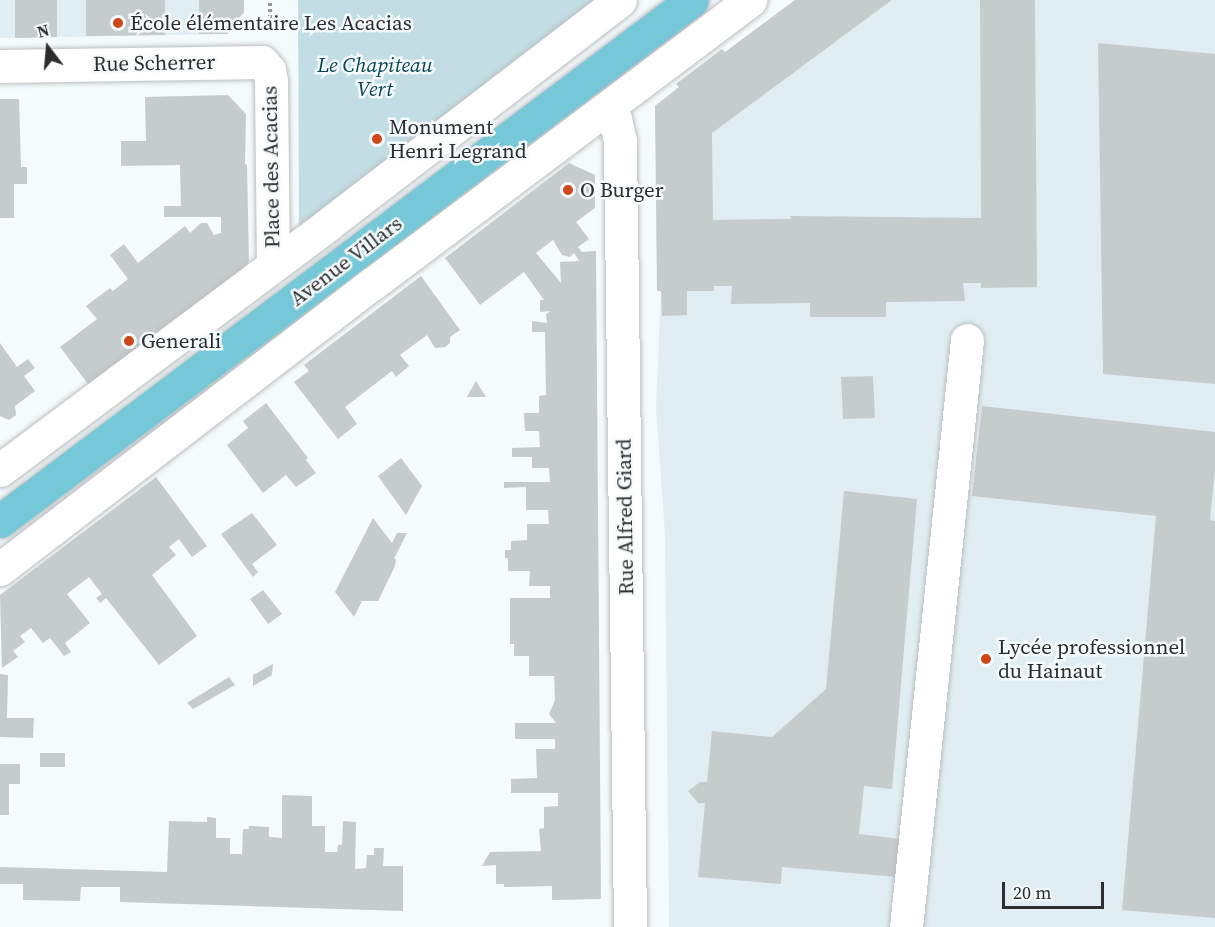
<!DOCTYPE html>
<meta charset="utf-8">
<style>
body{margin:0}
#map{position:relative;width:1215px;height:927px;overflow:hidden;background:#f5fafc;font-family:"Source Serif 4",serif}
div>[style]{position:absolute}
.built>*{inset:0;background:#e0eef3}
.green>*{inset:0;background:#c2dde4}
.building>*{inset:0;background:#c6cbcc}
.path>*{height:4px;margin-top:-2px;transform-origin:0;background:repeating-linear-gradient(90deg,#939698 0 3px,transparent 0 6px)}
.roads{filter:drop-shadow(0 0 2px #babfc0) drop-shadow(0 0 2px #babfc0)}
.minor>*{height:33px;margin:-16.5px;padding:0 16.5px;transform-origin:16.5px;border-radius:16.5px;background:#fff}
.major>*{height:33px;margin:-16.5px;padding:0 16.5px;transform-origin:16.5px;border-radius:16.5px;background:#76c8d9}
.dots>*{width:16px;height:16px;translate:-50% -50%;box-sizing:border-box;border:3px solid #f5fafc;border-radius:50%}
span{translate:-50% -50%;white-space:nowrap;text-align:center;line-height:1.15;-webkit-text-stroke:5px #f5fafc;paint-order:stroke}
.poi-label{font-size:21px;color:#2b2d2e}
.left{translate:0 -50%;text-align:left}
.street-label{font-size:21px;color:#2b2d2e}
.park-label{font-size:21px;color:#0a4553;font-style:italic}
.north{position:absolute;left:18px;top:18px;width:60px;height:60px;-webkit-text-stroke:4px #f5fafc;paint-order:stroke;rotate:344deg;font-size:16px;font-weight:700;line-height:24px;text-align:center;color:#2b2d2e}
.north::after{content:'';display:block;margin:auto;width:21px;height:27px;background:#2b2d2e;clip-path:polygon(50% 0,100% 100%,50% 72%,0 100%)}
.scale{position:absolute;left:1002px;top:882px;width:102px;height:27px;box-sizing:border-box;border:3px solid #2b2d2e;border-top:0;padding-left:8px;font-size:18px;line-height:21px;white-space:nowrap;color:#2b2d2e;-webkit-text-stroke:4px #f5fafc;paint-order:stroke}
</style>
<div id="map">
<div class="built">
<div style="clip-path:polygon(0 0,244px 0,244px 12px,227px 34px,0 38px)"></div>
<div style="clip-path:polygon(795px 0,1215px 0,1215px 927px,669px 927px,665px 534px,656px 408px,661px 291px,655px 106px)"></div>
</div>
<div class="green">
<div style="clip-path:polygon(298px 0,603px 0,299px 230px)"></div>
</div>
<div class="building">
<div style="clip-path:polygon(15px 0,57px 0,57px 37px,15px 38px)"></div>
<div style="clip-path:polygon(86px 0,165px 0,165px 35px,86px 36px)"></div>
<div style="clip-path:polygon(199px 0,244px 0,244px 12px,227px 34px,199px 34px)"></div>
<div style="clip-path:polygon(795px 0,892px 0,712px 133px,713px 220px,791px 219px,790px 216px,981px 218px,980px 0,1035px 0,1037px 287px,981px 288px,981px 283px,963px 283px,965px 301px,886px 302px,886px 317px,810px 317px,810px 303px,731px 304px,732px 286px,714px 286px,714px 291px,687px 291px,687px 315px,662px 316px,661px 291px,657px 291px,655px 106px,679px 87px,676px 84px,722px 49px,725px 52px)"></div>
<div style="clip-path:polygon(1098px 43px,1215px 54px,1215px 384px,1103px 374px)"></div>
<div style="clip-path:polygon(228px 95px,246px 114px,245px 164px,247px 165px,249px 261px,242px 273px,91px 388px,60px 347px,97px 319px,86px 306px,110px 288px,113px 291px,128px 279px,110px 255px,124px 244px,138px 263px,185px 226px,190px 233px,201px 223px,207px 223px,214px 235px,221px 233px,221px 217px,164px 217px,164px 206px,181px 206px,180px 165px,121px 166px,121px 141px,146px 141px,145px 97px)"></div>
<div style="clip-path:polygon(0 99px,19px 99px,21px 167px,27px 167px,27px 184px,14px 184px,14px 218px,0 218px)"></div>
<div style="clip-path:polygon(evenodd,569px 163px,595px 175px,595px 208px,576px 222px,589px 239px,578px 247px,582px 252px,596px 251px,601px 899px,552px 900px,552px 886px,504px 887px,504px 884px,496px 884px,496px 865px,482px 866px,490px 852px,541px 851px,539px 829px,544px 828px,544px 807px,558px 806px,558px 793px,511px 793px,511px 779px,537px 778px,536px 749px,555px 749px,555px 739px,515px 739px,515px 723px,556px 723px,549px 714px,555px 700px,554px 676px,529px 676px,529px 656px,514px 656px,514px 644px,510px 644px,510px 598px,550px 598px,550px 586px,529px 586px,530px 571px,508px 571px,508px 558px,505px 558px,505px 550px,511px 550px,511px 541px,527px 540px,527px 524px,549px 524px,548px 510px,526px 510px,526px 487px,504px 488px,504px 482px,550px 482px,549px 468px,532px 468px,532px 457px,512px 457px,512px 448px,540px 447px,539px 431px,525px 431px,524px 413px,539px 413px,539px 396px,546px 395px,545px 332px,532px 332px,532px 321px,547px 323px,546px 314px,551px 311px,540px 312px,540px 300px,544px 300px,524px 272px,480px 305px,445px 258px,569px 163px,553px 240px,562px 255px,570px 257px,574px 253px,579px 261px,560px 262px,561px 283px,536px 253px,553px 240px)"></div>
<div style="clip-path:polygon(421px 276px,460px 330px,450px 337px,450px 343px,445px 347px,435px 348px,427px 335px,400px 355px,409px 366px,396px 377px,392px 371px,345px 407px,357px 424px,338px 439px,294px 382px,309px 371px,304px 365px)"></div>
<div style="clip-path:polygon(0 343px,17px 367px,28px 359px,35px 368px,24px 376px,35px 391px,15px 406px,16px 415px,9px 420px,0 416px)"></div>
<div style="clip-path:polygon(873px 376px,875px 418px,843px 419px,841px 377px)"></div>
<div style="clip-path:polygon(476px 381px,486px 397px,467px 397px,469px 393px)"></div>
<div style="clip-path:polygon(266px 403px,308px 458px,306px 460px,316px 473px,296px 487px,286px 475px,263px 493px,227px 445px,248px 428px,243px 421px)"></div>
<div style="clip-path:polygon(982px 406px,1215px 432px,1215px 470px,1210px 520px,1215px 521px,1215px 918px,1122px 910px,1156px 516px,972px 496px)"></div>
<div style="clip-path:polygon(401px 458px,422px 486px,406px 515px,378px 476px)"></div>
<div style="clip-path:polygon(156px 477px,207px 546px,192px 557px,179px 539px,169px 547px,176px 555px,152px 575px,197px 636px,159px 665px,106px 598px,100px 603px,96px 598px,102px 594px,89px 577px,67px 594px,90px 623px,65px 643px,71px 652px,64px 656px,50px 638px,43px 643px,31px 628px,20px 636px,25px 642px,13px 651px,18px 657px,2px 668px,0 595px)"></div>
<div style="clip-path:polygon(844px 491px,917px 499px,892px 789px,864px 786px,859px 834px,901px 839px,897px 877px,782px 867px,781px 884px,698px 877px,705px 803px,698px 803px,688px 791px,700px 782px,707px 782px,712px 731px,772px 737px,826px 689px)"></div>
<div style="clip-path:polygon(252px 513px,277px 545px,252px 564px,258px 572px,253px 577px,221px 534px)"></div>
<div style="clip-path:polygon(373px 518px,392px 543px,397px 533px,407px 533px,394px 559px,396px 559px,395px 566px,378px 601px,362px 601px,354px 617px,335px 592px)"></div>
<div style="clip-path:polygon(263px 590px,282px 614px,268px 624px,250px 599px)"></div>
<div style="clip-path:polygon(273px 664px,272px 675px,253px 686px,253px 675px)"></div>
<div style="clip-path:polygon(0 674px,8px 675px,7px 718px,34px 718px,33px 738px,0 737px)"></div>
<div style="clip-path:polygon(229px 677px,235px 685px,193px 709px,187px 703px)"></div>
<div style="clip-path:polygon(40px 753px,65px 753px,65px 767px,40px 767px)"></div>
<div style="clip-path:polygon(0 764px,20px 764px,20px 784px,9px 784px,9px 815px,0 815px)"></div>
<div style="clip-path:polygon(282px 795px,312px 796px,312px 826px,325px 826px,325px 852px,337px 852px,338px 845px,342px 845px,343px 821px,356px 822px,355px 869px,366px 868px,367px 855px,374px 855px,374px 848px,384px 848px,383px 866px,403px 866px,403px 911px,120px 902px,120px 887px,81px 887px,80px 901px,23px 900px,23px 884px,0 884px,0 867px,167px 872px,169px 821px,207px 822px,207px 817px,216px 818px,216px 838px,230px 838px,230px 854px,242px 854px,243px 829px,249px 829px,249px 826px,269px 827px,269px 837px,282px 838px)"></div>
</div>
<div class="path">
<div style="left:270px;top:30px;width:30px;rotate:-90deg"></div>
</div>
<div class="roads">
<div class="minor">
<div style="left:0;top:66px;width:262px;rotate:-0.9deg"></div>
<div style="left:262px;top:62px;width:11px;rotate:49deg"></div>
<div style="left:269px;top:70px;width:11px;rotate:80deg"></div>
<div style="left:271px;top:81px;width:183px;rotate:89.4deg"></div>
<div style="left:608px;top:109px;width:12px;rotate:55deg"></div>
<div style="left:615px;top:119px;width:23px;rotate:77deg"></div>
<div style="left:620px;top:141px;width:786px;rotate:89.27deg"></div>
<div style="left:0;top:470px;width:409px;rotate:-36.8deg"></div>
<div style="left:327px;top:225px;width:369px;rotate:-37.5deg"></div>
<div style="left:0;top:569px;width:469px;rotate:-37.5deg"></div>
<div style="left:372px;top:284px;width:473px;rotate:-36.9deg"></div>
<div style="left:906px;top:927px;width:590px;rotate:-84.07deg"></div>
</div>
<div class="major">
<div style="left:0;top:521px;width:866px;rotate:-36.98deg"></div>
</div>
</div>
<div class="dots">
<div style="left:118px;top:23px;background:#cf4718"></div>
<div style="left:377px;top:139px;background:#cf4718"></div>
<div style="left:568px;top:190px;background:#cf4718"></div>
<div style="left:129px;top:341px;background:#cf4718"></div>
<div style="left:986px;top:659px;background:#cf4718"></div>
</div>
<div class="poi-label">
<span class="left" style="left:130px;top:23px">École élémentaire Les Acacias</span>
<span class="left" style="left:389px;top:139px">Monument<br>Henri Legrand</span>
<span class="left" style="left:580px;top:190px">O Burger</span>
<span class="left" style="left:141px;top:341px">Generali</span>
<span class="left" style="left:998px;top:659px">Lycée professionnel<br>du Hainaut</span>
</div>
<div class="street-label">
<span style="left:154px;top:63px;rotate:-1deg">Rue Scherrer</span>
<span style="left:271px;top:167px;rotate:-91deg">Place des Acacias</span>
<span style="left:346px;top:261px;rotate:-37deg">Avenue Villars</span>
<span style="left:625px;top:517px;rotate:-91deg">Rue Alfred Giard</span>
</div>
<div class="park-label">
<span style="left:375px;top:77px">Le Chapiteau<br>Vert</span>
</div>
<div class="north">N</div>
<div class="scale">20 m</div>
</div>
